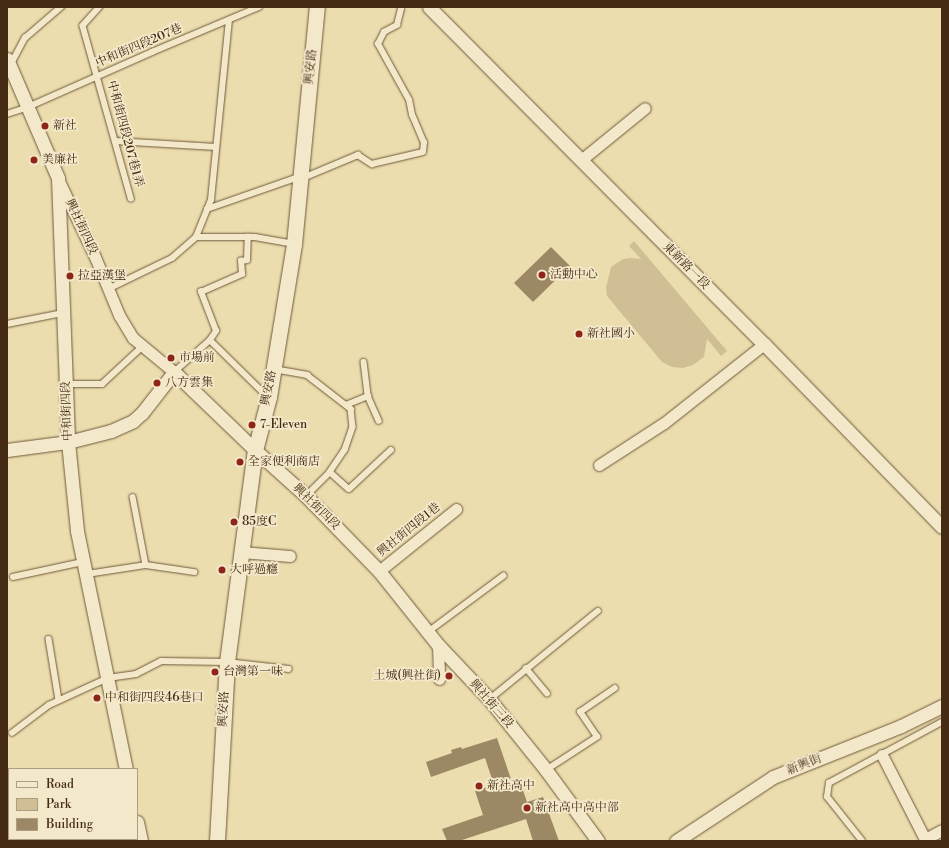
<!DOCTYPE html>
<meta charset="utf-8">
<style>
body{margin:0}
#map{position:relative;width:949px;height:848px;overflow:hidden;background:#ecddae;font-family:"Libre Bodoni","Noto Serif TC",serif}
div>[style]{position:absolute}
.green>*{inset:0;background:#d0bf94}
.building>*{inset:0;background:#9c8864}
.roads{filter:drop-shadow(0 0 1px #6f583a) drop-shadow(0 0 1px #6f583a)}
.service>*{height:5.5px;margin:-2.75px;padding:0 2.75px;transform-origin:2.75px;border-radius:2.75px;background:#f3e9ca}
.minor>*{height:11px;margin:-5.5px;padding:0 5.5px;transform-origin:5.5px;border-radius:5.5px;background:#f3e9ca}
.tertiary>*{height:13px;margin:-6.5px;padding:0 6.5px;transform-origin:6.5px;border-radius:6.5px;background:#f3e9ca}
.secondary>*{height:15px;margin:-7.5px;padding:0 7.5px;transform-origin:7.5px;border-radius:7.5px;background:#f3e9ca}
.dots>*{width:11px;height:11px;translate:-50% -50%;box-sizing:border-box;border:2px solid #f3e9ca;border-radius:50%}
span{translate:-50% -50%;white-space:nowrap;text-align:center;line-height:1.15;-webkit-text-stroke:3.5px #f3e9ca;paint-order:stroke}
.street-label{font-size:12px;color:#452b14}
.poi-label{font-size:12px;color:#452b14}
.left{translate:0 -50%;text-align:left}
.right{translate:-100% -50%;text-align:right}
.frame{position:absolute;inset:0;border:8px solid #452b14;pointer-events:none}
.legend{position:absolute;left:8px;top:768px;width:130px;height:72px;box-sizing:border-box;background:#f3e9ca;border:1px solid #ad9d81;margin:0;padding:5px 7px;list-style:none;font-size:12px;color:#452b14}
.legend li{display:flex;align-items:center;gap:8px;height:20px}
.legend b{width:20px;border:1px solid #ad9d81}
</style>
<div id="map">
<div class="green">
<div style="clip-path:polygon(634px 241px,727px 351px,721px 356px,707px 339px,704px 357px,693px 365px,683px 368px,672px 367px,662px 362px,607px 296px,606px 288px,611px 267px,623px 259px,631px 258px,641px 259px,629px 246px)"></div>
</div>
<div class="building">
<div style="clip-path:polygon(551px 247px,570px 266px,533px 302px,514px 283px)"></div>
<div style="clip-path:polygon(497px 738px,512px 782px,519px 779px,527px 802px,543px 797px,559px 841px,533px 841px,526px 819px,459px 841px,447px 841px,442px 829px,483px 815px,475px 791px,494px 785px,485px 758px,431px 777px,426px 762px,452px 753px,451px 750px,461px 747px,462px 749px)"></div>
</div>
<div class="roads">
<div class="service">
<div style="left:100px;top:7px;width:25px;rotate:132deg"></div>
<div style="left:83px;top:26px;width:179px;rotate:74.4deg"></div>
<div style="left:11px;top:64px;width:30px;rotate:-62deg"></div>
<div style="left:25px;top:38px;width:48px;rotate:-40.7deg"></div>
<div style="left:7px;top:114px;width:22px;rotate:-18deg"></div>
<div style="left:28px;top:107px;width:136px;rotate:-23.9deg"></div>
<div style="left:152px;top:52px;width:116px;rotate:-22.8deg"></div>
<div style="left:115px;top:141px;width:101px;rotate:3.4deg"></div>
<div style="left:303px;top:178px;width:60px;rotate:-22.7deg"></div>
<div style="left:358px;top:155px;width:17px;rotate:33deg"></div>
<div style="left:372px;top:164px;width:52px;rotate:-13.2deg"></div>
<div style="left:423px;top:152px;width:9px;rotate:-84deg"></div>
<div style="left:424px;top:143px;width:30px;rotate:-113deg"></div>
<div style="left:412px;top:115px;width:15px;rotate:-101deg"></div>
<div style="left:409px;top:100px;width:64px;rotate:-119deg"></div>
<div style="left:378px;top:44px;width:13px;rotate:-63deg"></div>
<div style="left:384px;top:32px;width:15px;rotate:-28deg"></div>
<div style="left:397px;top:25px;width:16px;rotate:-76deg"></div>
<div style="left:207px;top:209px;width:97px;rotate:-19.2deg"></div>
<div style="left:196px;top:237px;width:40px;rotate:-68deg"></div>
<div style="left:211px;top:200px;width:180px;rotate:-84.3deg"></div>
<div style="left:108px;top:289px;width:71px;rotate:-25.8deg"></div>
<div style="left:172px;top:258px;width:32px;rotate:-41deg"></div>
<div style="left:196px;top:237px;width:59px"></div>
<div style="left:255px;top:237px;width:40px;rotate:10deg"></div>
<div style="left:7px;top:324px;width:57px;rotate:-11.1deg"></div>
<div style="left:210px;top:340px;width:80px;rotate:44.5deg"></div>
<div style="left:364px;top:362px;width:34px;rotate:83deg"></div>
<div style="left:368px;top:396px;width:27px;rotate:66deg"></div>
<div style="left:274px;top:369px;width:34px;rotate:10deg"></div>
<div style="left:307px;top:375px;width:56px;rotate:37.7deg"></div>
<div style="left:351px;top:409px;width:18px;rotate:84deg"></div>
<div style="left:353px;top:427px;width:24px;rotate:109deg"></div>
<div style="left:345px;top:450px;width:27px;rotate:124deg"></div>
<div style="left:174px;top:372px;width:48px;rotate:-41.6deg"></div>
<div style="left:210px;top:340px;width:11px;rotate:-56deg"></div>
<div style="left:216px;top:331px;width:42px;rotate:-111deg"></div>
<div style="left:201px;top:292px;width:45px;rotate:-23.7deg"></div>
<div style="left:242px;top:274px;width:13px;rotate:-94deg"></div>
<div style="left:241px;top:261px;width:6px;rotate:-9deg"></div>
<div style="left:247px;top:260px;width:23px;rotate:-88deg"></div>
<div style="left:66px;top:384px;width:36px"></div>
<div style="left:102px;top:384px;width:56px;rotate:-42.8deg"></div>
<div style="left:346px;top:405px;width:24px;rotate:-22deg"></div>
<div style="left:306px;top:496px;width:34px;rotate:-45deg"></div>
<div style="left:330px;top:472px;width:25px;rotate:42deg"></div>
<div style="left:349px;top:489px;width:57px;rotate:-42.9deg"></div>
<div style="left:133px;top:497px;width:69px;rotate:79.2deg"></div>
<div style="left:87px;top:574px;width:60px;rotate:-8.7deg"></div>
<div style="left:146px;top:565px;width:49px;rotate:8.3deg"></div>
<div style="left:13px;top:577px;width:72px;rotate:-12.1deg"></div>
<div style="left:428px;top:632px;width:94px;rotate:-36.7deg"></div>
<div style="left:49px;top:639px;width:62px;rotate:80.7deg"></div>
<div style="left:526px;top:668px;width:33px;rotate:50deg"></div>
<div style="left:490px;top:699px;width:139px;rotate:-39.2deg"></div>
<div style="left:12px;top:733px;width:46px;rotate:-37.1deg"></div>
<div style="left:49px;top:705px;width:65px;rotate:-24.6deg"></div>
<div style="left:108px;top:678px;width:28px;rotate:-8deg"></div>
<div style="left:136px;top:674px;width:28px;rotate:-27deg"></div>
<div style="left:161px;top:661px;width:66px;rotate:0.9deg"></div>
<div style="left:227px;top:662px;width:62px;rotate:6.4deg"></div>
<div style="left:546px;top:770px;width:61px;rotate:-32.9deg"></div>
<div style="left:597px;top:737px;width:30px;rotate:-124deg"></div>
<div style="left:580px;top:712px;width:42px;rotate:-34.4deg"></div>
<div style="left:34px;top:839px;width:2px;rotate:90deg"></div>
<div style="left:862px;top:841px;width:56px;rotate:-128.5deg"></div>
<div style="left:827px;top:797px;width:14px;rotate:-82deg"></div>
<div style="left:829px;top:783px;width:128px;rotate:-28.4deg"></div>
</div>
<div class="minor">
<div style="left:581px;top:160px;width:82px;rotate:-39.1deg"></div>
<div style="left:59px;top:181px;width:84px;rotate:64.7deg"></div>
<div style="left:95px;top:257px;width:63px;rotate:67.5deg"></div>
<div style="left:119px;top:315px;width:27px;rotate:59deg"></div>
<div style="left:133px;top:338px;width:53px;rotate:39.7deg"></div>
<div style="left:599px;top:465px;width:77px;rotate:-32.9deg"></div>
<div style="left:664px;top:423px;width:127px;rotate:-38.3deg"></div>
<div style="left:241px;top:552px;width:49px;rotate:4.7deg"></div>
<div style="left:379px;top:571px;width:99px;rotate:-38.8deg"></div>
<div style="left:438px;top:645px;width:34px;rotate:88deg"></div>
<div style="left:882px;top:755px;width:94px;rotate:62.9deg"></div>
<div style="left:925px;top:839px;width:19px;rotate:-28deg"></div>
</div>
<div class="tertiary">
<div style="left:429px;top:7px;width:475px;rotate:45.2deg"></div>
<div style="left:764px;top:344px;width:255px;rotate:45.8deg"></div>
<div style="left:7px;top:59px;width:129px;rotate:66.8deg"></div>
<div style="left:58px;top:178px;width:264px;rotate:87.8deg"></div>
<div style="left:68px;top:442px;width:89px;rotate:84.2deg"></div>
<div style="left:77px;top:531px;width:243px;rotate:78.4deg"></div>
<div style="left:7px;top:450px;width:62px;rotate:-7.5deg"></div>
<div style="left:68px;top:442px;width:44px;rotate:-14.3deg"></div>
<div style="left:111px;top:431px;width:24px;rotate:-24deg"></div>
<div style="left:133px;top:421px;width:12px;rotate:-42deg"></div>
<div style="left:142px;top:413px;width:52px;rotate:-52deg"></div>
<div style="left:174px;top:372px;width:112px;rotate:43.9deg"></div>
<div style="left:255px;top:450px;width:69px;rotate:42deg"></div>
<div style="left:306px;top:496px;width:105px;rotate:45.8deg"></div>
<div style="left:379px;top:571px;width:95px;rotate:51.4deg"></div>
<div style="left:438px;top:645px;width:74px;rotate:46.6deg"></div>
<div style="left:489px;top:699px;width:91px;rotate:51.2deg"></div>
<div style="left:546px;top:770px;width:88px;rotate:53.8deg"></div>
<div style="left:137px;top:822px;width:19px;rotate:78deg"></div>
<div style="left:676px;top:841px;width:116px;rotate:-33.4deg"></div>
<div style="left:773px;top:777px;width:138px;rotate:-21.7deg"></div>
<div style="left:901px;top:726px;width:46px;rotate:-26deg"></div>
</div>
<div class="secondary">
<div style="left:217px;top:841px;width:179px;rotate:-86.8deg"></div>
<div style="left:227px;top:662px;width:214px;rotate:-82.5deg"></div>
<div style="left:255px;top:450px;width:55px;rotate:-75.2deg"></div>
<div style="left:269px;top:397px;width:155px;rotate:-80.7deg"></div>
<div style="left:294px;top:244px;width:238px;rotate:-84.5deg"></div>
</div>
</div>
<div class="dots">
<div style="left:45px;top:126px;background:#8f2418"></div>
<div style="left:34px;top:160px;background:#8f2418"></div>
<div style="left:542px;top:275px;background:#8f2418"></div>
<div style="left:70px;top:276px;background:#8f2418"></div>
<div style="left:579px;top:334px;background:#8f2418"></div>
<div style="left:171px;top:358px;background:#8f2418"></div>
<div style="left:157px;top:383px;background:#8f2418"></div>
<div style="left:252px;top:425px;background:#8f2418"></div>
<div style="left:240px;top:462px;background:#8f2418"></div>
<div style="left:234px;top:522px;background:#8f2418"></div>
<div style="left:222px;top:570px;background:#8f2418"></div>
<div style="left:215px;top:672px;background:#8f2418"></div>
<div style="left:449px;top:676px;background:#8f2418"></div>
<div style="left:97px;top:698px;background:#8f2418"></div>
<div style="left:479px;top:786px;background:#8f2418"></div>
<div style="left:527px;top:808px;background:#8f2418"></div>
</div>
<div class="street-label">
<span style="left:139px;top:46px;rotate:-23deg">中和街四段207巷</span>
<span style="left:311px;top:67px;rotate:-84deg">興安路</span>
<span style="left:125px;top:134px;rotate:75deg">中和街四段207巷1弄</span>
<span style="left:81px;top:227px;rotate:65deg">興社街四段</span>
<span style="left:686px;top:266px;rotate:45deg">東新路一段</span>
<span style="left:269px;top:388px;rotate:-79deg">興安路</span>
<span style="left:67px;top:411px;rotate:-92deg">中和街四段</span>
<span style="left:316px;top:507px;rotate:44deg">興社街四段</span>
<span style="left:409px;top:530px;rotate:-39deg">興社街四段1巷</span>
<span style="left:491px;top:704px;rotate:49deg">興社街三段</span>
<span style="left:224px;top:709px;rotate:-87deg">興安路</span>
<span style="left:804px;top:765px;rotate:-22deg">新興街</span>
</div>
<div class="poi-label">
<span class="left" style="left:53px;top:126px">新社</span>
<span class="left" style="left:42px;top:160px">美廉社</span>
<span class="left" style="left:550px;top:275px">活動中心</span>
<span class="left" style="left:78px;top:276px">拉亞漢堡</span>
<span class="left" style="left:587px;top:334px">新社國小</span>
<span class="left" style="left:179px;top:358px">市場前</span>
<span class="left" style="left:165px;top:383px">八方雲集</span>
<span class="left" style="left:260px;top:425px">7-Eleven</span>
<span class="left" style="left:248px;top:462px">全家便利商店</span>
<span class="left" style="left:242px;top:522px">85度C</span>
<span class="left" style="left:230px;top:570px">大呼過癮</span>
<span class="left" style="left:223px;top:672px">台灣第一味</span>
<span class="right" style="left:441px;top:676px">土城(興社街)</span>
<span class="left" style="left:105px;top:698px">中和街四段46巷口</span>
<span class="left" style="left:487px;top:786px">新社高中</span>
<span class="left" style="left:535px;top:808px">新社高中高中部</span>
</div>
<div class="frame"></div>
<ul class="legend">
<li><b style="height:5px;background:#f3e9ca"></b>Road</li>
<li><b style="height:11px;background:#d0bf94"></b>Park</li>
<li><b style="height:11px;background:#9c8864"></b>Building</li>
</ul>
</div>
